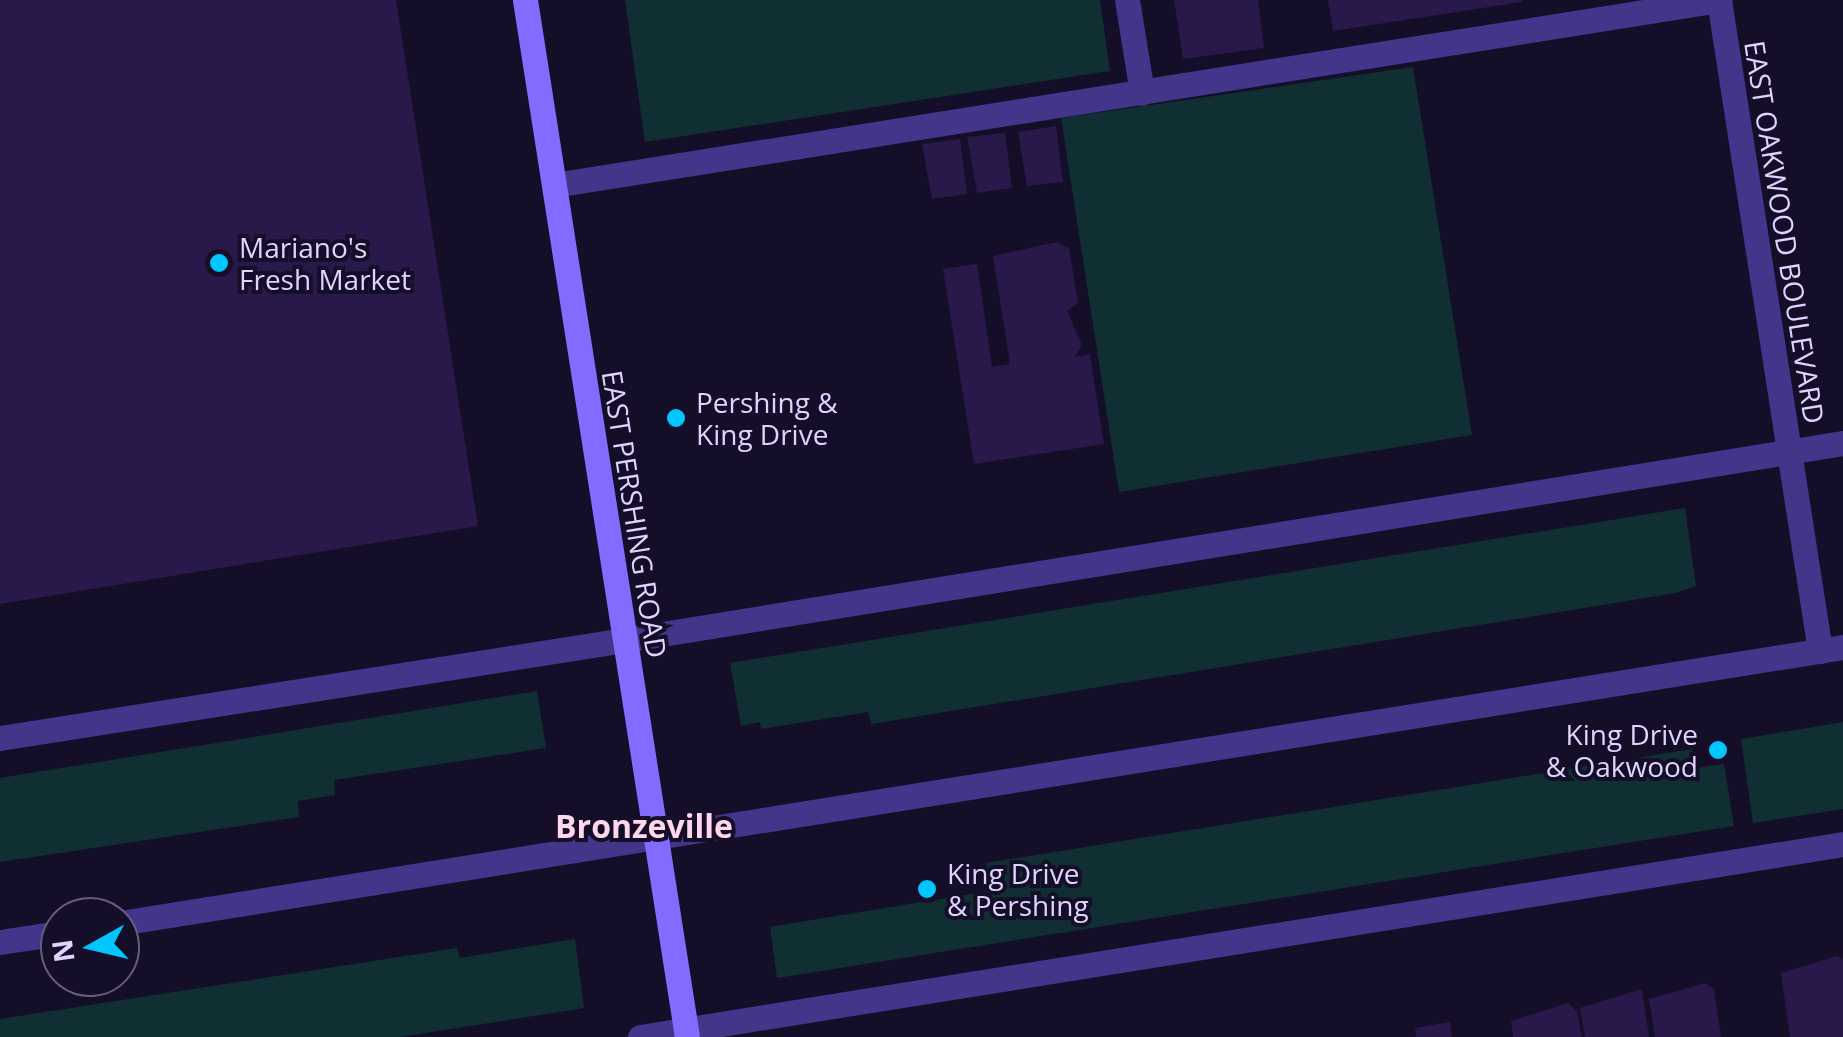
<!DOCTYPE html>
<style>
body{margin:0}
#map{position:relative;width:1843px;height:1037px;overflow:hidden;background:#150e28;font-family:"Open Sans",sans-serif}
div>[style]{position:absolute}
.green>*{inset:0;background:#102f32}
.building>*{inset:0;background:#29184a}
.service>*{height:25px;margin:-12.5px;padding:0 12.5px;transform-origin:12.5px;border-radius:12.5px;background:#43358a}
.pedestrian>*{height:25px;margin:-12.5px;padding:0 12.5px;transform-origin:12.5px;border-radius:12.5px;background:#43358a}
.minor>*{height:25px;margin:-12.5px;padding:0 12.5px;transform-origin:12.5px;border-radius:12.5px;background:#43358a}
.tertiary>*{height:25px;margin:-12.5px;padding:0 12.5px;transform-origin:12.5px;border-radius:12.5px;background:#43358a}
.secondary>*{height:25px;margin:-12.5px;padding:0 12.5px;transform-origin:12.5px;border-radius:12.5px;background:#826bff}
.dots>*{width:28px;height:28px;translate:-50% -50%;box-sizing:border-box;border:5px solid #150e28;border-radius:50%}
span{translate:-50% -50%;white-space:nowrap;text-align:center;line-height:1.15;-webkit-text-stroke:8px #150e28;paint-order:stroke}
.street-label{font-size:28px;color:#dfd4ff}
.poi-label{font-size:28px;color:#dfd4ff}
.left{translate:0 -50%;text-align:left}
.right{translate:-100% -50%;text-align:right}
.quarter-label{font-size:32px;color:#ffd6eb;font-weight:700}
.north{position:absolute;left:40px;top:897px;width:100px;height:100px;box-sizing:border-box;background:#150e28;border:2px solid #665d7e;border-radius:50%;rotate:262deg;font-size:28px;font-weight:700;line-height:40px;text-align:center;color:#dfd4ff}
.north::after{content:'';display:block;margin:auto;width:35px;height:45px;background:#00c6ff;clip-path:polygon(50% 0,100% 100%,50% 72%,0 100%)}
</style>
<div id="map">
<div class="green">
<div style="clip-path:polygon(625px 0,1100px 0,1110px 71px,645px 142px)"></div>
<div style="clip-path:polygon(1413px 67px,1472px 435px,1119px 492px,1061px 118px)"></div>
<div style="clip-path:polygon(1685px 508px,1696px 586px,1676px 593px,871px 724px,868px 712px,761px 729px,760px 722px,741px 726px,730px 663px)"></div>
<div style="clip-path:polygon(537px 691px,546px 748px,334px 780px,335px 795px,298px 801px,299px 817px,0 862px,0 778px)"></div>
<div style="clip-path:polygon(1843px 722px,1843px 809px,1753px 823px,1741px 739px)"></div>
<div style="clip-path:polygon(1692px 749px,1696px 768px,1724px 764px,1734px 826px,777px 978px,770px 927px,989px 891px,986px 863px)"></div>
<div style="clip-path:polygon(575px 939px,584px 1008px,400px 1037px,0 1037px,0 1019px,457px 948px,460px 958px)"></div>
</div>
<div class="building">
<div style="clip-path:polygon(0 0,396px 0,478px 526px,0 604px)"></div>
<div style="clip-path:polygon(1174px 0,1258px 0,1264px 48px,1183px 59px)"></div>
<div style="clip-path:polygon(1328px 0,1522px 0,1522px 2px,1333px 31px)"></div>
<div style="clip-path:polygon(1056px 126px,1063px 182px,1027px 186px,1018px 132px)"></div>
<div style="clip-path:polygon(1005px 133px,1012px 188px,977px 193px,967px 137px)"></div>
<div style="clip-path:polygon(960px 139px,967px 194px,932px 199px,922px 144px)"></div>
<div style="clip-path:polygon(1057px 242px,1069px 248px,1078px 303px,1067px 311px,1082px 345px,1075px 357px,1090px 354px,1104px 444px,974px 464px,943px 269px,977px 264px,992px 367px,1010px 364px,993px 256px)"></div>
<div style="clip-path:polygon(1837px 956px,1843px 960px,1843px 1037px,1790px 1037px,1781px 973px)"></div>
<div style="clip-path:polygon(1705px 983px,1714px 989px,1721px 1037px,1655px 1037px,1649px 999px)"></div>
<div style="clip-path:polygon(1642px 989px,1649px 1037px,1585px 1037px,1580px 1008px)"></div>
<div style="clip-path:polygon(1568px 1003px,1577px 1011px,1582px 1037px,1513px 1037px,1511px 1021px)"></div>
<div style="clip-path:polygon(1450px 1022px,1452px 1037px,1416px 1037px,1415px 1028px)"></div>
</div>
<div class="service">
<div style="left:1127px;top:0;width:94px;rotate:80.8deg"></div>
<div style="left:554px;top:185px;width:1180px;rotate:-9.02deg"></div>
</div>
<div class="pedestrian">
<div style="left:0;top:738px;width:633px;rotate:-8.91deg"></div>
</div>
<div class="minor">
<div style="left:625px;top:640px;width:1234px;rotate:-9.19deg"></div>
<div style="left:640px;top:1037px;width:1218px;rotate:-9.11deg"></div>
</div>
<div class="tertiary">
<div style="left:1719px;top:0;width:659px;rotate:81.18deg"></div>
<div style="left:120px;top:923px;width:1745px;rotate:-9.1deg"></div>
<div style="left:0;top:942px;width:61px;rotate:-8.5deg"></div>
</div>
<div class="secondary">
<div style="left:525px;top:0;width:1050px;rotate:81.12deg"></div>
</div>
<div class="dots">
<div style="left:219px;top:263px;background:#00c6ff"></div>
<div style="left:676px;top:418px;background:#00c6ff"></div>
<div style="left:1718px;top:750px;background:#00c6ff"></div>
<div style="left:927px;top:889px;background:#00c6ff"></div>
</div>
<div class="street-label">
<span style="left:1785px;top:232px;rotate:81deg">EAST OAKWOOD BOULEVARD</span>
<span style="left:635px;top:514px;rotate:81deg">EAST PERSHING ROAD</span>
</div>
<div class="poi-label">
<span class="left" style="left:239px;top:263px">Mariano's<br>Fresh Market</span>
<span class="left" style="left:696px;top:418px">Pershing &amp;<br>King Drive</span>
<span class="right" style="left:1698px;top:750px">King Drive<br>&amp; Oakwood</span>
<span class="left" style="left:947px;top:889px">King Drive<br>&amp; Pershing</span>
</div>
<div class="quarter-label">
<span style="left:644px;top:826px">Bronzeville</span>
</div>
<div class="north">N</div>
</div>
